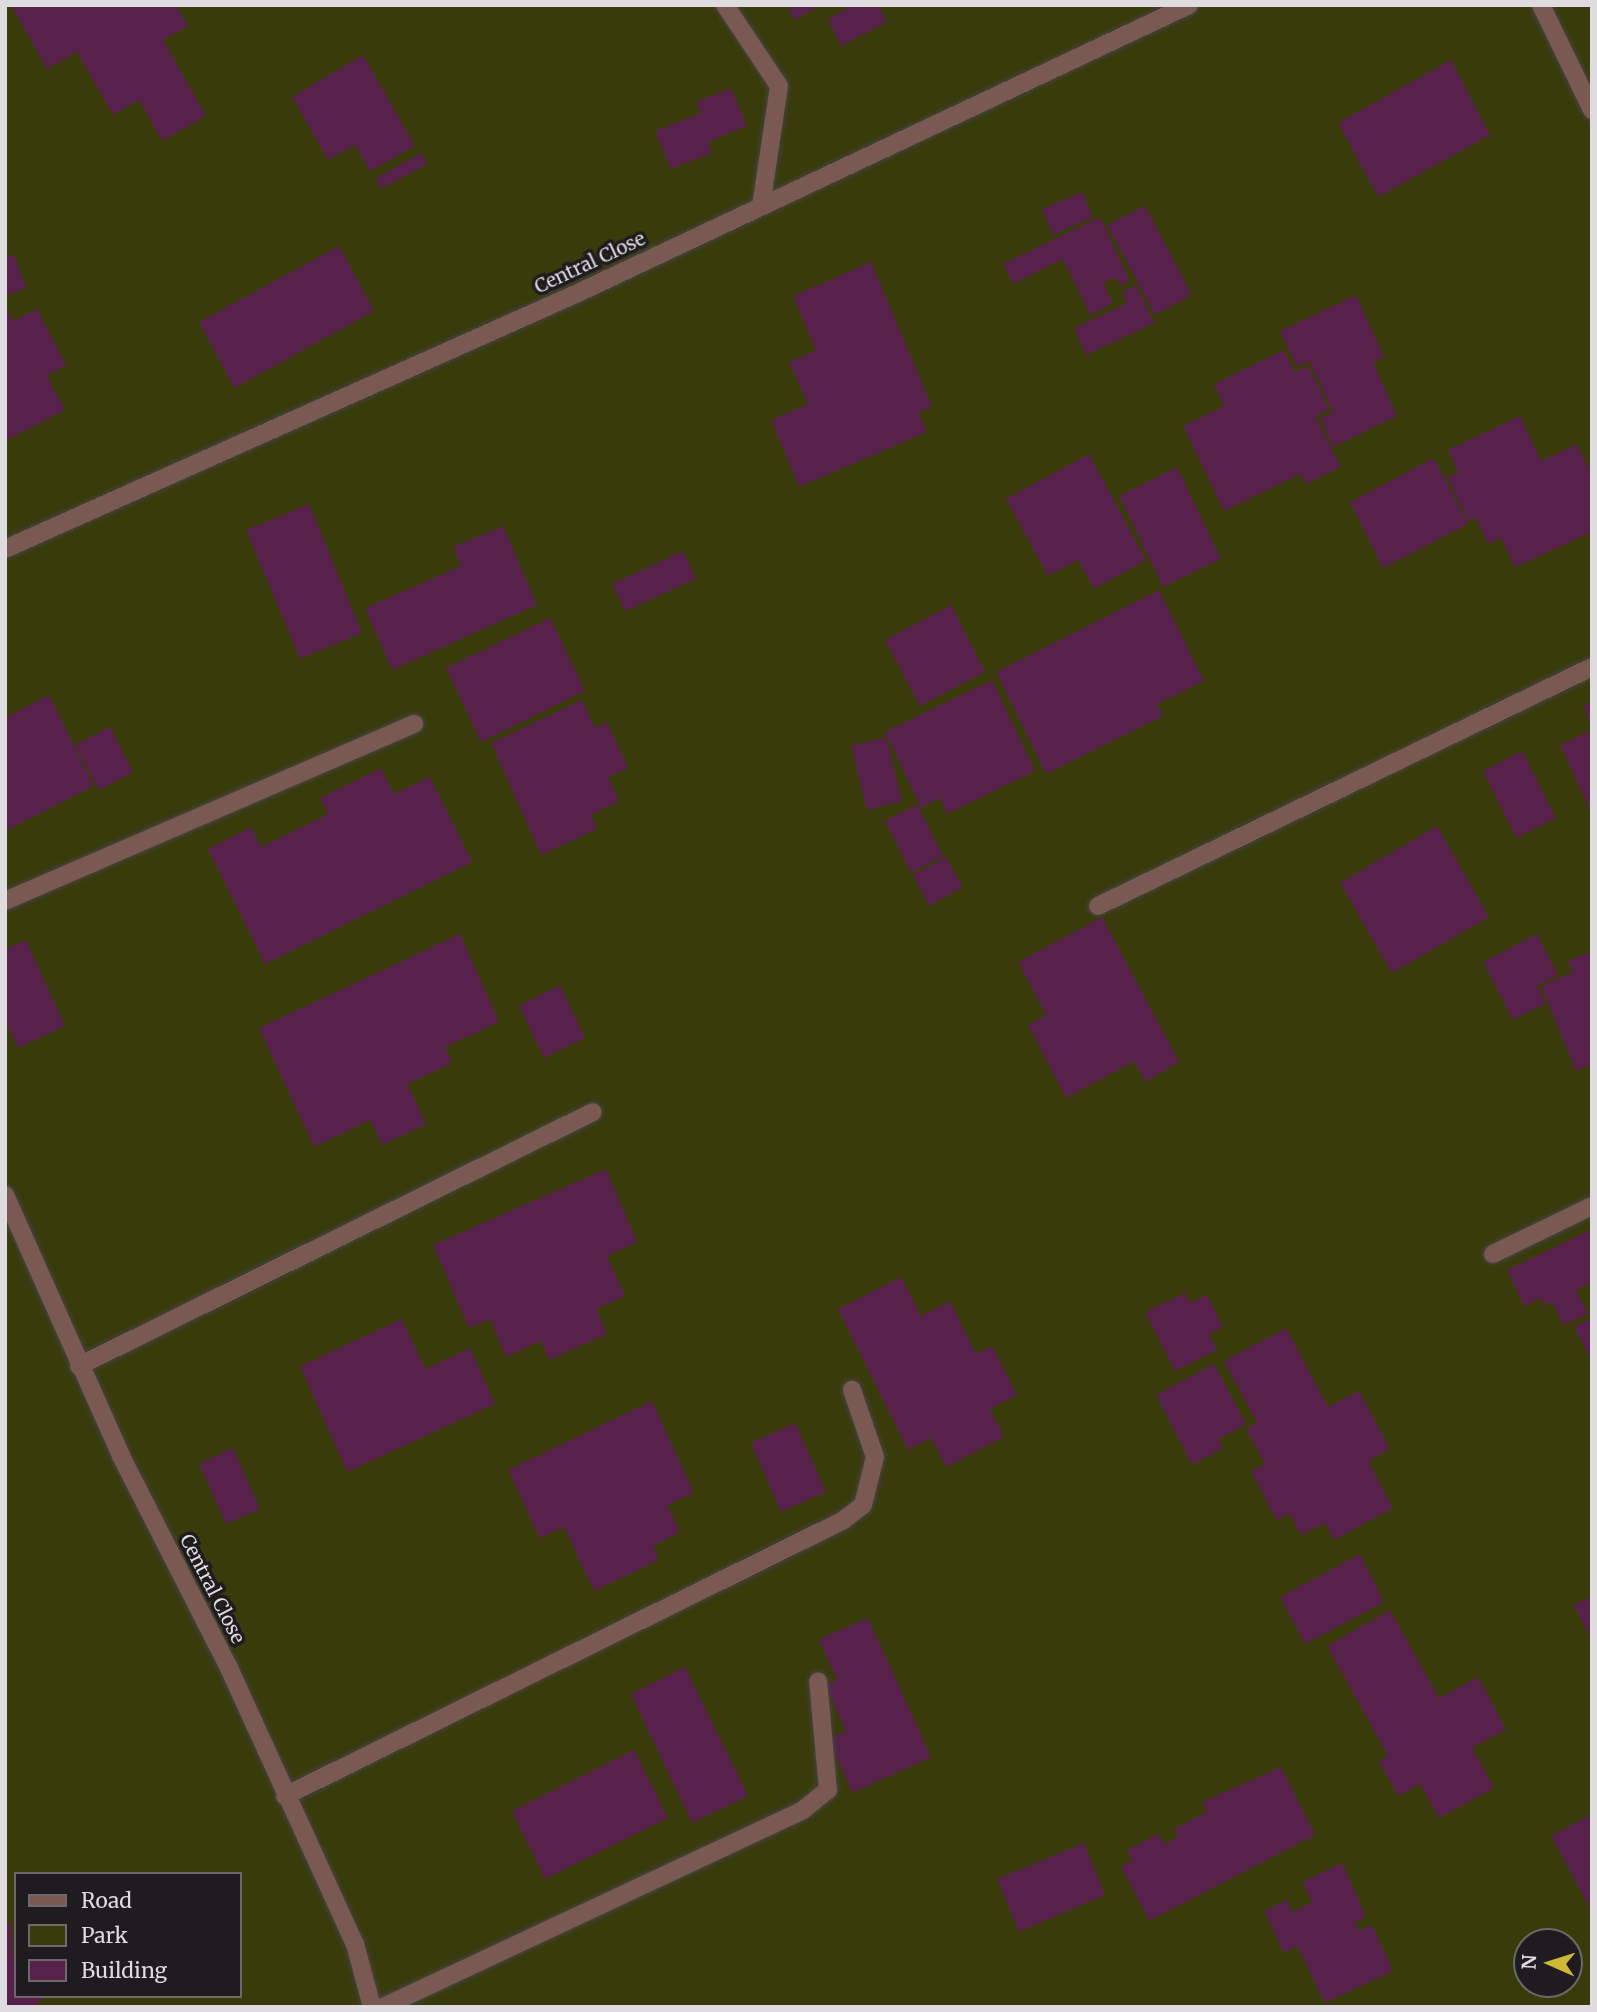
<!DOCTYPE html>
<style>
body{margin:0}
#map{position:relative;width:1597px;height:2012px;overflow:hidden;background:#292629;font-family:Merriweather,serif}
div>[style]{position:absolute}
.green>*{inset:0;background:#393c0a}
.building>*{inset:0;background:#57214b}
.roads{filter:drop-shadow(0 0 2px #464346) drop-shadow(0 0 2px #464346)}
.service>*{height:18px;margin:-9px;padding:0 9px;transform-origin:9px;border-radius:9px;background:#795952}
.minor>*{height:18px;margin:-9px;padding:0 9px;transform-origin:9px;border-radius:9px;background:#795952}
span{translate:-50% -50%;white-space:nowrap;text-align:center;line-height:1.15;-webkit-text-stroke:7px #1f1c20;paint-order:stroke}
.street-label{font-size:19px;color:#dedcde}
.frame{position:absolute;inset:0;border:7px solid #dedcde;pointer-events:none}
.legend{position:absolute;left:14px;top:1872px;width:228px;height:126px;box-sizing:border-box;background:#1f1c20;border:2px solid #6b696c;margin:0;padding:9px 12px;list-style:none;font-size:21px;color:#dedcde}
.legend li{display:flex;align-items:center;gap:14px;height:35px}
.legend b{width:35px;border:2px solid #6b696c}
.north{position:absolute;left:1513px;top:1928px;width:70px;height:70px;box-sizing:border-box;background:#1f1c20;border:2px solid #6b696c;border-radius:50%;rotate:273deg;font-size:19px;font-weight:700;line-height:28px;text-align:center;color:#dedcde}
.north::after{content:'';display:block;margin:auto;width:24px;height:32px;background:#cfb837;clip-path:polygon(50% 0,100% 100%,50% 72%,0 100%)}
</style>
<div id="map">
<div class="green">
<div style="clip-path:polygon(evenodd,5px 5px,1592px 5px,1592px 2007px,5px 2007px,5px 5px,16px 1874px,240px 1874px,240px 1996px,16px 1996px,16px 1874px,5px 5px,1527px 1942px,1569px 1942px,1569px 1984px,1527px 1984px,1527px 1942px)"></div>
</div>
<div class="building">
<div style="clip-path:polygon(11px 5px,176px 5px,188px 26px,163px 40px,206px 116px,162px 141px,139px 100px,113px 115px,77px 52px,47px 69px)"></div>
<div style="clip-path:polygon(787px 5px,822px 5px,794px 20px)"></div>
<div style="clip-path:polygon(878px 5px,887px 22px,841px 46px,828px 20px,852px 5px)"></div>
<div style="clip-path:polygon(363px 55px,415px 146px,370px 171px,355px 145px,328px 160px,292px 97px)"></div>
<div style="clip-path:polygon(1451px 60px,1490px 135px,1378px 197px,1338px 123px)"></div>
<div style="clip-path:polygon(731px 88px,747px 126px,708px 142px,712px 153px,671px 169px,655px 131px,701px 113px,696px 102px)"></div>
<div style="clip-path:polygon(421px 153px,427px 164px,381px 189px,376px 178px)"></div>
<div style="clip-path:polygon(1082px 192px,1093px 217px,1053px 235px,1042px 209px)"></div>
<div style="clip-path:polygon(1145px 206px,1192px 295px,1155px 315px,1107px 225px)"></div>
<div style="clip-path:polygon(1100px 217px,1130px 281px,1120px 286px,1116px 277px,1103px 283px,1113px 303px,1090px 315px,1063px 259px,1013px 284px,1003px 264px)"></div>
<div style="clip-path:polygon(339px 246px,374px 311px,234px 388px,199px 322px)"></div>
<div style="clip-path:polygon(14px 255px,26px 288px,5px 296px,5px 258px)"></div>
<div style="clip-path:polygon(871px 262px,932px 407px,918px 412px,927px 432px,799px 487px,771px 420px,808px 404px,789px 362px,816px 350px,793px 296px)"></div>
<div style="clip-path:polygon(1136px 285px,1154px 323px,1086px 355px,1074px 328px,1127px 303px,1122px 292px)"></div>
<div style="clip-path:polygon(1356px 295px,1384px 357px,1373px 362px,1397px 416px,1333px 447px,1320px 418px,1333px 412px,1309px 361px,1297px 367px,1280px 331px)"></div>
<div style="clip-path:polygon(5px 305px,13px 321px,37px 309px,66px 365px,47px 376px,65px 410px,5px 441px)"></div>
<div style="clip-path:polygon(1284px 350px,1294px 372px,1308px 366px,1329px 409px,1315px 416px,1341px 467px,1306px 484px,1300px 474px,1224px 511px,1183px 426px,1224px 406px,1214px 384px)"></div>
<div style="clip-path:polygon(1520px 416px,1541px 461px,1577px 444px,1592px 475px,1592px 532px,1515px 567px,1501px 538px,1488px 544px,1476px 518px,1468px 521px,1447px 477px,1458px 472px,1448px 450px)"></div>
<div style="clip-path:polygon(1089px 454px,1146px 560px,1094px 589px,1078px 560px,1048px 576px,1006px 499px)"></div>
<div style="clip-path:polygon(1434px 458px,1468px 524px,1383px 568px,1350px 502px)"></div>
<div style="clip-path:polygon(1177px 467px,1221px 559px,1163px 587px,1119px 496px)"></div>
<div style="clip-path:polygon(309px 504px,362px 633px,300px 659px,246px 530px)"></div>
<div style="clip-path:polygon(503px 526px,537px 605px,392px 670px,365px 608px,461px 566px,453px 547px)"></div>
<div style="clip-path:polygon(683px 551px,696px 579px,625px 611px,612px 584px)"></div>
<div style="clip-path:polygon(1159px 590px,1204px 681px,1157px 704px,1163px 716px,1046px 774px,996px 672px)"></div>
<div style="clip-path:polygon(951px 605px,985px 672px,920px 706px,885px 640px)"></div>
<div style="clip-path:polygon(550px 618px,585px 691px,481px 742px,446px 668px)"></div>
<div style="clip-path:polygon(992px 680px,1035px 771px,947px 814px,940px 798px,921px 808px,885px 732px)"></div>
<div style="clip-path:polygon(49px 695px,94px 786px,5px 831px,5px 718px)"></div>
<div style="clip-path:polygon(582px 700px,595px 728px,607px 722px,628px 768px,608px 777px,619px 801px,591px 815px,597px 829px,541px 855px,491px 743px)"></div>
<div style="clip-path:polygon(1592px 702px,1592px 727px,1583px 706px)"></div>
<div style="clip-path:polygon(110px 727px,133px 772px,99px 790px,75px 745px)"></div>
<div style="clip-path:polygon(1592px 730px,1592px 814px,1560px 745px)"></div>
<div style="clip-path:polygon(886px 737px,902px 801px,867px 810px,851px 746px)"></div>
<div style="clip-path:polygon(1522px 751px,1556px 818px,1516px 838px,1483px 771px)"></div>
<div style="clip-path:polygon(381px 768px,394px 794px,430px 777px,472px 862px,265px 964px,208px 849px,251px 827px,261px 847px,328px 814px,320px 798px)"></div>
<div style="clip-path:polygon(917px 804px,943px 856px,911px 873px,885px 821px)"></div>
<div style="clip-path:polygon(1437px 826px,1489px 917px,1392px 973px,1340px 883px)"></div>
<div style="clip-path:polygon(946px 857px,963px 887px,929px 906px,913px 875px)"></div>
<div style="clip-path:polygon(1102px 917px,1179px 1062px,1145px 1082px,1134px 1061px,1066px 1098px,1028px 1025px,1046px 1015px,1018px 962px)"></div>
<div style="clip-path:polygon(460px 934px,499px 1022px,445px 1047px,452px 1063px,407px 1084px,426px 1124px,382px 1145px,370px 1120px,314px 1147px,259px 1028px)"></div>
<div style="clip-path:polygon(1537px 934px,1558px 975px,1537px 986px,1546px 1003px,1513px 1020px,1483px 962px)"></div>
<div style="clip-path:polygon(26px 940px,65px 1026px,18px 1048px,5px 1020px,5px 949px)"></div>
<div style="clip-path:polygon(1592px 951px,1592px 1064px,1576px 1071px,1541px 986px,1573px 972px,1568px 961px)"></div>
<div style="clip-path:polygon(560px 985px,585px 1038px,544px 1058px,519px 1006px)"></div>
<div style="clip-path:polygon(606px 1169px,637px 1242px,607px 1256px,625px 1296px,596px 1309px,607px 1334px,549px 1360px,541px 1341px,506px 1357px,490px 1319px,469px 1328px,433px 1245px)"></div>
<div style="clip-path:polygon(1592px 1229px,1592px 1282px,1576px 1290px,1588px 1314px,1563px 1325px,1552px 1302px,1545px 1306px,1541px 1298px,1524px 1306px,1507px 1270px)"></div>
<div style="clip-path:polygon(901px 1277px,921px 1316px,950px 1301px,976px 1354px,992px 1346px,1017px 1395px,990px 1409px,1004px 1437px,946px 1467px,931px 1438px,908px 1450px,838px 1309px)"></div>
<div style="clip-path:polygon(1185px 1293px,1190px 1303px,1207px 1295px,1223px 1327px,1209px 1334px,1217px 1350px,1175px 1371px,1145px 1312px)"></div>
<div style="clip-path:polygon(1592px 1318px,1592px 1361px,1574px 1327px)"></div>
<div style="clip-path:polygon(402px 1319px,425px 1369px,470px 1348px,495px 1404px,347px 1472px,300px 1366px)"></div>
<div style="clip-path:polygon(1286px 1328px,1328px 1407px,1359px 1391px,1390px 1449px,1368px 1461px,1393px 1508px,1334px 1540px,1325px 1523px,1301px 1535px,1289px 1513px,1277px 1521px,1251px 1471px,1265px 1464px,1246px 1429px,1257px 1423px,1224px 1361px)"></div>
<div style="clip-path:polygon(1214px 1364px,1246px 1424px,1218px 1439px,1223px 1448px,1192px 1465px,1156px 1395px)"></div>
<div style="clip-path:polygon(652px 1401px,694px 1493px,667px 1505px,680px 1532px,653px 1546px,659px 1560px,594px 1591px,564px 1527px,540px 1538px,508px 1470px)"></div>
<div style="clip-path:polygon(795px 1423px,826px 1492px,781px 1512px,751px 1443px)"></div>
<div style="clip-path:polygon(233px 1448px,260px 1509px,226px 1524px,199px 1464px)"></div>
<div style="clip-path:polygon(1360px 1554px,1384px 1602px,1305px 1644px,1280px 1597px)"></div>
<div style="clip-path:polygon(1592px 1596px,1592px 1641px,1574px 1605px)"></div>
<div style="clip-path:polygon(1390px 1610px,1439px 1698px,1478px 1677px,1506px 1729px,1472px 1748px,1494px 1788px,1439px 1818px,1420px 1784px,1398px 1796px,1379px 1761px,1388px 1756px,1327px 1646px)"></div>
<div style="clip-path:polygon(868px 1618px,931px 1757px,852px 1793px,829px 1739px,846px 1731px,825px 1685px,837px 1680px,819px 1639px)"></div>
<div style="clip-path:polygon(685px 1667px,748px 1796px,692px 1823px,631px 1694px)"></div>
<div style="clip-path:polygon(634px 1750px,668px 1818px,545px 1879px,512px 1811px)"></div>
<div style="clip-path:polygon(1281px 1767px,1315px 1835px,1149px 1921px,1121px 1866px,1132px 1861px,1127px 1850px,1158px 1834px,1164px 1844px,1178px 1837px,1174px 1829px,1207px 1812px,1202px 1802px)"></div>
<div style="clip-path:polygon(1592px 1814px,1592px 1912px,1551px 1836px)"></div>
<div style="clip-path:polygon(1084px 1843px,1105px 1895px,1019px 1932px,997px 1879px)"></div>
<div style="clip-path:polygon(1342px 1863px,1366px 1917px,1355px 1922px,1359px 1931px,1372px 1925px,1393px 1971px,1325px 2003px,1297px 1946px,1284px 1953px,1264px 1911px,1287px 1900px,1292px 1912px,1312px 1902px,1302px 1882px)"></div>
<div style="clip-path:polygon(11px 1922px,16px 1996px,45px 1996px,33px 2007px,5px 2007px,5px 1925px)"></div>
</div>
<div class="roads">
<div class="service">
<div style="left:383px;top:2007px;width:464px;rotate:-25.1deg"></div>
<div style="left:803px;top:1810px;width:32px;rotate:-39deg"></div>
<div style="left:828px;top:1790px;width:109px;rotate:-95.2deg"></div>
</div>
<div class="minor">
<div style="left:725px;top:5px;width:97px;rotate:56.3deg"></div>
<div style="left:779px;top:86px;width:121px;rotate:98.5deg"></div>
<div style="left:1541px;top:5px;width:117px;rotate:64.1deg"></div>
<div style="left:5px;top:549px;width:630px;rotate:-24.08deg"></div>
<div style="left:580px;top:292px;width:673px;rotate:-25.23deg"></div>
<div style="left:5px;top:901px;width:446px;rotate:-23.4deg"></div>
<div style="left:1098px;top:906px;width:549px;rotate:-25.82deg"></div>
<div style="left:5px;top:1195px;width:286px;rotate:66deg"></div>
<div style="left:121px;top:1456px;width:238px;rotate:63deg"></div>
<div style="left:229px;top:1668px;width:303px;rotate:65.5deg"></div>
<div style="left:355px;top:1944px;width:65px;rotate:74.9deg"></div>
<div style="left:1493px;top:1254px;width:110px;rotate:-25.9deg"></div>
<div style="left:79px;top:1366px;width:573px;rotate:-26.3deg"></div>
<div style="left:285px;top:1796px;width:621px;rotate:-26.28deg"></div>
<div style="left:842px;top:1521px;width:26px;rotate:-37deg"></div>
<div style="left:863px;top:1505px;width:49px;rotate:-76deg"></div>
<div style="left:875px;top:1457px;width:71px;rotate:-108.9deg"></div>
</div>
</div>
<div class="street-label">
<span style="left:590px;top:263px;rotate:-25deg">Central Close</span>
<span style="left:212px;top:1589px;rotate:63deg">Central Close</span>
</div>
<div class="frame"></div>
<ul class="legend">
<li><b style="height:9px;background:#795952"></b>Road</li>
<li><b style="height:19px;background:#393c0a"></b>Park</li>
<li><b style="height:19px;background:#57214b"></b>Building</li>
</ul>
<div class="north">N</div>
</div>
